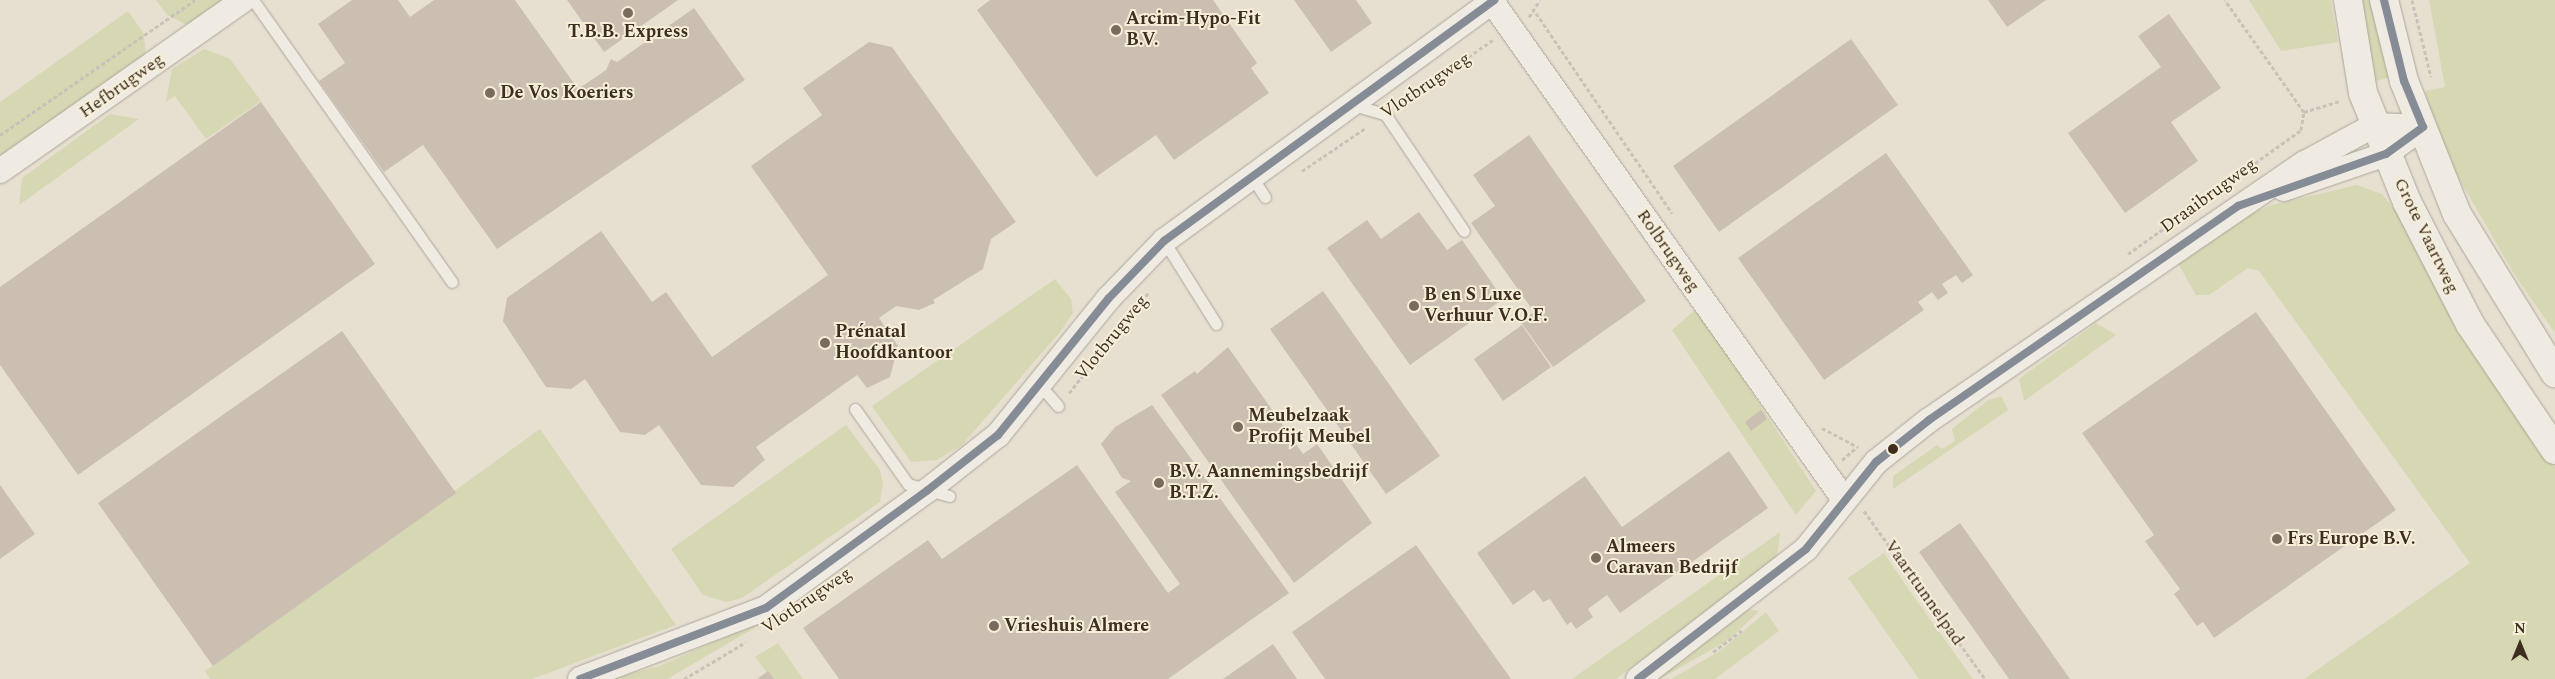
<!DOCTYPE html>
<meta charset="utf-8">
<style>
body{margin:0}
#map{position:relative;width:2555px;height:679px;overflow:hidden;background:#e7e0d1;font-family:Spectral,serif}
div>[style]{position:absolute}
.green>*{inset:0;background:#d6d7b3}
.building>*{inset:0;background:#cbbfb2}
.path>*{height:3px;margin-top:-1.5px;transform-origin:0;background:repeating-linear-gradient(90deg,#c8c2b9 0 4px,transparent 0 6.5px)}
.roads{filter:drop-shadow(0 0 1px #ada599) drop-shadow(0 0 1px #ada599)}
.service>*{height:11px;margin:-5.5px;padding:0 5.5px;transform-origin:5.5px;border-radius:5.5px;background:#efebe3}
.minor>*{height:24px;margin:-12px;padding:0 12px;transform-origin:12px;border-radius:12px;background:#efebe3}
.secondary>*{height:28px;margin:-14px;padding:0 14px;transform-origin:14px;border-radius:14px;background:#efebe3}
.bus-1>*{height:8px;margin:-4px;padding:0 4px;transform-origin:4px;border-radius:4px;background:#858c96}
.dots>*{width:14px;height:14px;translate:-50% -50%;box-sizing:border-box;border:2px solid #f7eed8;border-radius:50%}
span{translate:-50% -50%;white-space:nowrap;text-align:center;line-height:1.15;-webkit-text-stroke:4px #f7eed8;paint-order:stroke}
.poi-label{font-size:18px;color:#3d2e20;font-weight:700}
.left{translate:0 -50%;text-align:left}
.street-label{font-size:18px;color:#3d2e20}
.north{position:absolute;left:2495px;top:619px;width:50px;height:50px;-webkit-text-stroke:4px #f7eed8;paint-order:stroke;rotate:0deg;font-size:14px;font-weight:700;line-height:20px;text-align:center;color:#3d2e20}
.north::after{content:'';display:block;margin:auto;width:18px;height:22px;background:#3d2e20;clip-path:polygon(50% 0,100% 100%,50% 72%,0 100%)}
</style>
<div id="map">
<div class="green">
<div style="clip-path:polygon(156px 0,223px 0,187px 25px,167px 15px)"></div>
<div style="clip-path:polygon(2249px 0,2331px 0,2338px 42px,2281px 51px)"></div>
<div style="clip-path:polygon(2352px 0,2370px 0,2390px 77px,2369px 83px)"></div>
<div style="clip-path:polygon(2429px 0,2555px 0,2555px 333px,2516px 277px,2440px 146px,2425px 91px,2445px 87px)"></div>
<div style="clip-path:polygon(128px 11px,144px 34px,146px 56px,0 159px,0 102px)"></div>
<div style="clip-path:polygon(204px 49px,230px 59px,261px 101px,206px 139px,175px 96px,166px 102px,172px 69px)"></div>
<div style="clip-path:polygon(110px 114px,139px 119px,19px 205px,22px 178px)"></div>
<div style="clip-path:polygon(2357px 185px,2382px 194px,2399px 215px,2461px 337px,2555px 468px,2555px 679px,2304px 679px,2470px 563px,2259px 271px,2248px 268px,2209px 295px,2196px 295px,2176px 260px,2239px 219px,2272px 205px)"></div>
<div style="clip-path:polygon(1055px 279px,1071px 299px,1073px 313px,1060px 332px,962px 445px,937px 460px,911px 462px,872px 406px)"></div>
<div style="clip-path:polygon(1697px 308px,1816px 491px,1796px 515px,1672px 330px)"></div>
<div style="clip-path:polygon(2096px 323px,2116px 335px,2024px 401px,2019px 379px)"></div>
<div style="clip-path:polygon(2001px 396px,2008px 410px,1893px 489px,1893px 476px,1937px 445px,1942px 449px,1955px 441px,1952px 429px,1988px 400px)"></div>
<div style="clip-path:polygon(846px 425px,880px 470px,883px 483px,880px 502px,742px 598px,726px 602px,703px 595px,671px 549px)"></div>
<div style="clip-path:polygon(540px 429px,676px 625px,532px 679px,210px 679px,205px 671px)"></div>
<div style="clip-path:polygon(1780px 532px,1777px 558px,1616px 679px,1572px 679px)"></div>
<div style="clip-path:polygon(1884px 553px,1907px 587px,1973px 679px,1919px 679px,1848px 578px)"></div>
<div style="clip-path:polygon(1742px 608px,1759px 611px,1730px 639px,1660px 679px,1643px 679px)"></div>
<div style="clip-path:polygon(782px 612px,667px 679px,610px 679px,659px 666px)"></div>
<div style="clip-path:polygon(1766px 612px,1779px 631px,1715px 679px,1671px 679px,1720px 651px)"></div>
<div style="clip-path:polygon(778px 643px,803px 679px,772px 679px,755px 657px)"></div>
</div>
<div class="building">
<div style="clip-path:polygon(352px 0,398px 0,410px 17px,434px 0,515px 0,578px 89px,606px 70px,611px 59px,617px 62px,694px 8px,745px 80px,497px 249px,423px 145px,384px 172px,319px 81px,345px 63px,318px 24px)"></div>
<div style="clip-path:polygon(567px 0,678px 0,604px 52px)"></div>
<div style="clip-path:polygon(990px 0,1213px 0,1257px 63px,1251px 68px,1269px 93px,1174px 160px,1156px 135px,1096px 177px,977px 10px)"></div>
<div style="clip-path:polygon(1294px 0,1356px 0,1372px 23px,1331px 52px)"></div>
<div style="clip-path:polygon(1988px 0,2046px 0,2007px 27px)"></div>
<div style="clip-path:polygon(2169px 14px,2221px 88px,2171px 122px,2198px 161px,2125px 213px,2068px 133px,2161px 67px,2138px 36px)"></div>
<div style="clip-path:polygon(1851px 39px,1898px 105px,1719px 232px,1673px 166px)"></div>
<div style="clip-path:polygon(869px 42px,892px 47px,1016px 222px,991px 239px,983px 269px,933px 300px,935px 303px,919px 310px,896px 306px,879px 318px,898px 346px,890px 377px,867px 388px,857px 375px,756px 447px,765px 460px,733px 487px,701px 485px,659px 425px,645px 435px,620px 432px,585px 379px,571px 389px,546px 387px,503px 321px,507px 298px,601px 231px,652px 302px,666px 292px,712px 357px,828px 275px,751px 166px,822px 115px,803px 88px)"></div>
<div style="clip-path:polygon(261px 102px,375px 264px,78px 475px,0 365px,0 287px)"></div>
<div style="clip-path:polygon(1529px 135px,1646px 301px,1553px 367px,1520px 321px,1534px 312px,1471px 223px,1495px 206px,1473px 175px)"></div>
<div style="clip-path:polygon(1886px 153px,1973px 275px,1962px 283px,1956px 275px,1942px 284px,1948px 293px,1938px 300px,1932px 292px,1918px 302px,1924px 310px,1824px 380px,1738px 258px)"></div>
<div style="clip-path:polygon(1419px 212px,1447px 250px,1462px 240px,1503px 299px,1410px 365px,1327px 248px,1367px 220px,1381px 239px)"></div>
<div style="clip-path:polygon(1323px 291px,1440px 456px,1386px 494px,1270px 329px)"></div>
<div style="clip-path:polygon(2256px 312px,2396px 510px,2214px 638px,2203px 622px,2197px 626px,2174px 594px,2180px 589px,2145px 541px,2154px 535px,2082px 433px)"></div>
<div style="clip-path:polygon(1522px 325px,1551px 367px,1503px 401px,1474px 359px)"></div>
<div style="clip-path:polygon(342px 331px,456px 493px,213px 666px,98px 503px)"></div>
<div style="clip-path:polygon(1228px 347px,1303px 454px,1317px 444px,1372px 523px,1294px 583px,1161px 395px,1195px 371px,1197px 374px)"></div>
<div style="clip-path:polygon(1152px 405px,1289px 593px,1168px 679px,839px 679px,803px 628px,928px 540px,942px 559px,1077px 465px,1168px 593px,1180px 584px,1115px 492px,1131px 481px,1122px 478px,1101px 444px,1115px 427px)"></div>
<div style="clip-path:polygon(1761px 410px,1767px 419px,1751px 431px,1745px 422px)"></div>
<div style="clip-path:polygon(1729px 451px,1768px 508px,1620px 613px,1607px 595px,1588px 609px,1593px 617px,1576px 629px,1571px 622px,1567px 625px,1550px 599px,1543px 602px,1534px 590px,1513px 605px,1477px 553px,1585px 476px,1622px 527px)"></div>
<div style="clip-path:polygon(0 485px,35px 534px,0 559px)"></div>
<div style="clip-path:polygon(1960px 523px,2070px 679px,2009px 679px,1919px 552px)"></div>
<div style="clip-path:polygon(1416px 545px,1511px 679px,1325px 679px,1292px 632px)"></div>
<div style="clip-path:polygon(1273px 644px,1297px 679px,1223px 679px)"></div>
<div style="clip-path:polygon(768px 671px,774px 679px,757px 679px)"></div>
</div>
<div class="path">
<div style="left:2412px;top:0;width:79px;rotate:76.1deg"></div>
<div style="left:1536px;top:13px;width:242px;rotate:55.8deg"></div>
<div style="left:1529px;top:17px;width:20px;rotate:-57deg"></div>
<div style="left:1399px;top:105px;width:114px;rotate:-34.7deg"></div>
<div style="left:2304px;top:112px;width:37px;rotate:-17deg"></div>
<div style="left:0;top:135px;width:237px;rotate:-34.7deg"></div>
<div style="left:1302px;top:171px;width:78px;rotate:-34.1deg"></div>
<div style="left:2128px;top:254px;width:213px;rotate:-35.6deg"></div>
<div style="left:2301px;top:130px;width:18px;rotate:-81deg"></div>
<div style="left:2304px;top:112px;width:137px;rotate:-125.2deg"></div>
<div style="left:1069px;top:393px;width:129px;rotate:-51.6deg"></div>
<div style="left:1822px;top:428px;width:41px;rotate:27.8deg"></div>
<div style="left:1842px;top:460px;width:18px;rotate:-41deg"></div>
<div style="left:1864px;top:511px;width:207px;rotate:54.2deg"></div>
<div style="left:1713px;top:652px;width:36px;rotate:-37deg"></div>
<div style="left:684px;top:679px;width:72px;rotate:-30.8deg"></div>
</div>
<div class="roads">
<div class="service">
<div style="left:253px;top:0;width:345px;rotate:54.8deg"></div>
<div style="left:1353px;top:105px;width:33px;rotate:16deg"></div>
<div style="left:1385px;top:114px;width:141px;rotate:56deg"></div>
<div style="left:1252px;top:177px;width:24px;rotate:57deg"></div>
<div style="left:1164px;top:241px;width:98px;rotate:57.9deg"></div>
<div style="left:1039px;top:384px;width:29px;rotate:49deg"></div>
<div style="left:855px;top:409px;width:92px;rotate:54.8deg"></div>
<div style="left:908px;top:484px;width:43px;rotate:16.3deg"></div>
</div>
<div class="minor">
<div style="left:1493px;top:3px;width:606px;rotate:54.74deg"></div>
<div style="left:0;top:171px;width:297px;rotate:-35.1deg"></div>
<div style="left:2284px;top:189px;width:108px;rotate:-18.9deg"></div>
<div style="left:2386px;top:154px;width:46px;rotate:-36.1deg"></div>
<div style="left:580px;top:679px;width:199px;rotate:-20.9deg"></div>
<div style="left:766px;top:608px;width:200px;rotate:-36.1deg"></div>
<div style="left:928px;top:490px;width:89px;rotate:-38.2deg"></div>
<div style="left:998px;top:435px;width:175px;rotate:-51deg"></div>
<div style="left:1108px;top:299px;width:81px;rotate:-46deg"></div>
<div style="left:1164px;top:241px;width:409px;rotate:-36.1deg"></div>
<div style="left:1638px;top:679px;width:212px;rotate:-37.7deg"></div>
<div style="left:1806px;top:549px;width:112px;rotate:-51.2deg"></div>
<div style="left:1876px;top:462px;width:68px;rotate:-38.4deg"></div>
<div style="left:1929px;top:420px;width:455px;rotate:-34.4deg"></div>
<div style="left:2305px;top:163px;width:80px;rotate:-28.5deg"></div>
<div style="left:2375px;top:125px;width:48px;rotate:2.4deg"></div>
</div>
<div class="secondary">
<div style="left:2348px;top:0;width:94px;rotate:80.8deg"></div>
<div style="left:2363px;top:93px;width:118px;rotate:68deg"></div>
<div style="left:2407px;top:202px;width:137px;rotate:62.7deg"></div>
<div style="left:2470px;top:324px;width:152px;rotate:56deg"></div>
<div style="left:2384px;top:0;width:83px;rotate:76.1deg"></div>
<div style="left:2404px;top:81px;width:143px;rotate:68.3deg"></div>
<div style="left:2457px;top:214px;width:187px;rotate:58.4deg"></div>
</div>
</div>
<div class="bus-1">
<div style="left:580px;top:679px;width:199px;rotate:-20.9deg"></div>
<div style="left:766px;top:608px;width:200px;rotate:-36.1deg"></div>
<div style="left:928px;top:490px;width:89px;rotate:-38.2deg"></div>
<div style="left:998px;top:435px;width:175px;rotate:-51deg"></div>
<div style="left:1108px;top:299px;width:81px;rotate:-46deg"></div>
<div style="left:1164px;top:241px;width:409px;rotate:-36.1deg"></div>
<div style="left:1638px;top:679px;width:212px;rotate:-37.7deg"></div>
<div style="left:1806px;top:549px;width:112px;rotate:-51.2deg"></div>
<div style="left:1876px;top:462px;width:68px;rotate:-38.4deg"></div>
<div style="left:1929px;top:420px;width:376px;rotate:-34.7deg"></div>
<div style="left:2238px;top:206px;width:157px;rotate:-19.4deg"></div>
<div style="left:2386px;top:154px;width:46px;rotate:-36.1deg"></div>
<div style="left:2423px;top:127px;width:50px;rotate:-112.4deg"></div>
<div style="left:2404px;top:81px;width:83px;rotate:-103.9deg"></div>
</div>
<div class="dots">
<div style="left:628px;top:13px;background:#786c5e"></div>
<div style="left:1116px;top:30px;background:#786c5e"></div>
<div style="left:490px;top:93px;background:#786c5e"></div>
<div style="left:1414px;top:306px;background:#786c5e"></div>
<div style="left:825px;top:343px;background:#786c5e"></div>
<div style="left:1238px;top:427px;background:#786c5e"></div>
<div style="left:1893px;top:449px;background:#3d2e20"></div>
<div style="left:1159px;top:483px;background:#786c5e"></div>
<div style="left:2277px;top:539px;background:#786c5e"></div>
<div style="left:1596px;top:558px;background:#786c5e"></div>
<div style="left:994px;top:626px;background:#786c5e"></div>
</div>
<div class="poi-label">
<span class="left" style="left:1126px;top:30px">Arcim-Hypo-Fit<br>B.V.</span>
<span style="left:628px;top:32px">T.B.B. Express</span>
<span class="left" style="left:500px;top:93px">De Vos Koeriers</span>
<span class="left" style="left:1424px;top:306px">B en S Luxe<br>Verhuur V.O.F.</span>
<span class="left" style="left:835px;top:343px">Prénatal<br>Hoofdkantoor</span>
<span class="left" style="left:1248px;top:427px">Meubelzaak<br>Profijt Meubel</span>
<span class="left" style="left:1169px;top:483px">B.V. Aannemingsbedrijf<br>B.T.Z.</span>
<span class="left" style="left:2287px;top:539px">Frs Europe B.V.</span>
<span class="left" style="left:1606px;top:558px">Almeers<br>Caravan Bedrijf</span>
<span class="left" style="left:1004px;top:626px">Vrieshuis Almere</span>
</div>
<div class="street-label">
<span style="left:122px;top:86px;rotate:-35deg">Hefbrugweg</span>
<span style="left:1426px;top:86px;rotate:-34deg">Vlotbrugweg</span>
<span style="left:2209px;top:196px;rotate:-36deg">Draaibrugweg</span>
<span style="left:2426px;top:236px;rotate:64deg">Grote Vaartweg</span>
<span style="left:1668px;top:251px;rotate:55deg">Rolbrugweg</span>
<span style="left:1112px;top:338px;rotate:-51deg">Vlotbrugweg</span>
<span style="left:1924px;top:593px;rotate:55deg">Vaarttunnelpad</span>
<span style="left:807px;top:601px;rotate:-34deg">Vlotbrugweg</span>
</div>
<div class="north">N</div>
</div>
